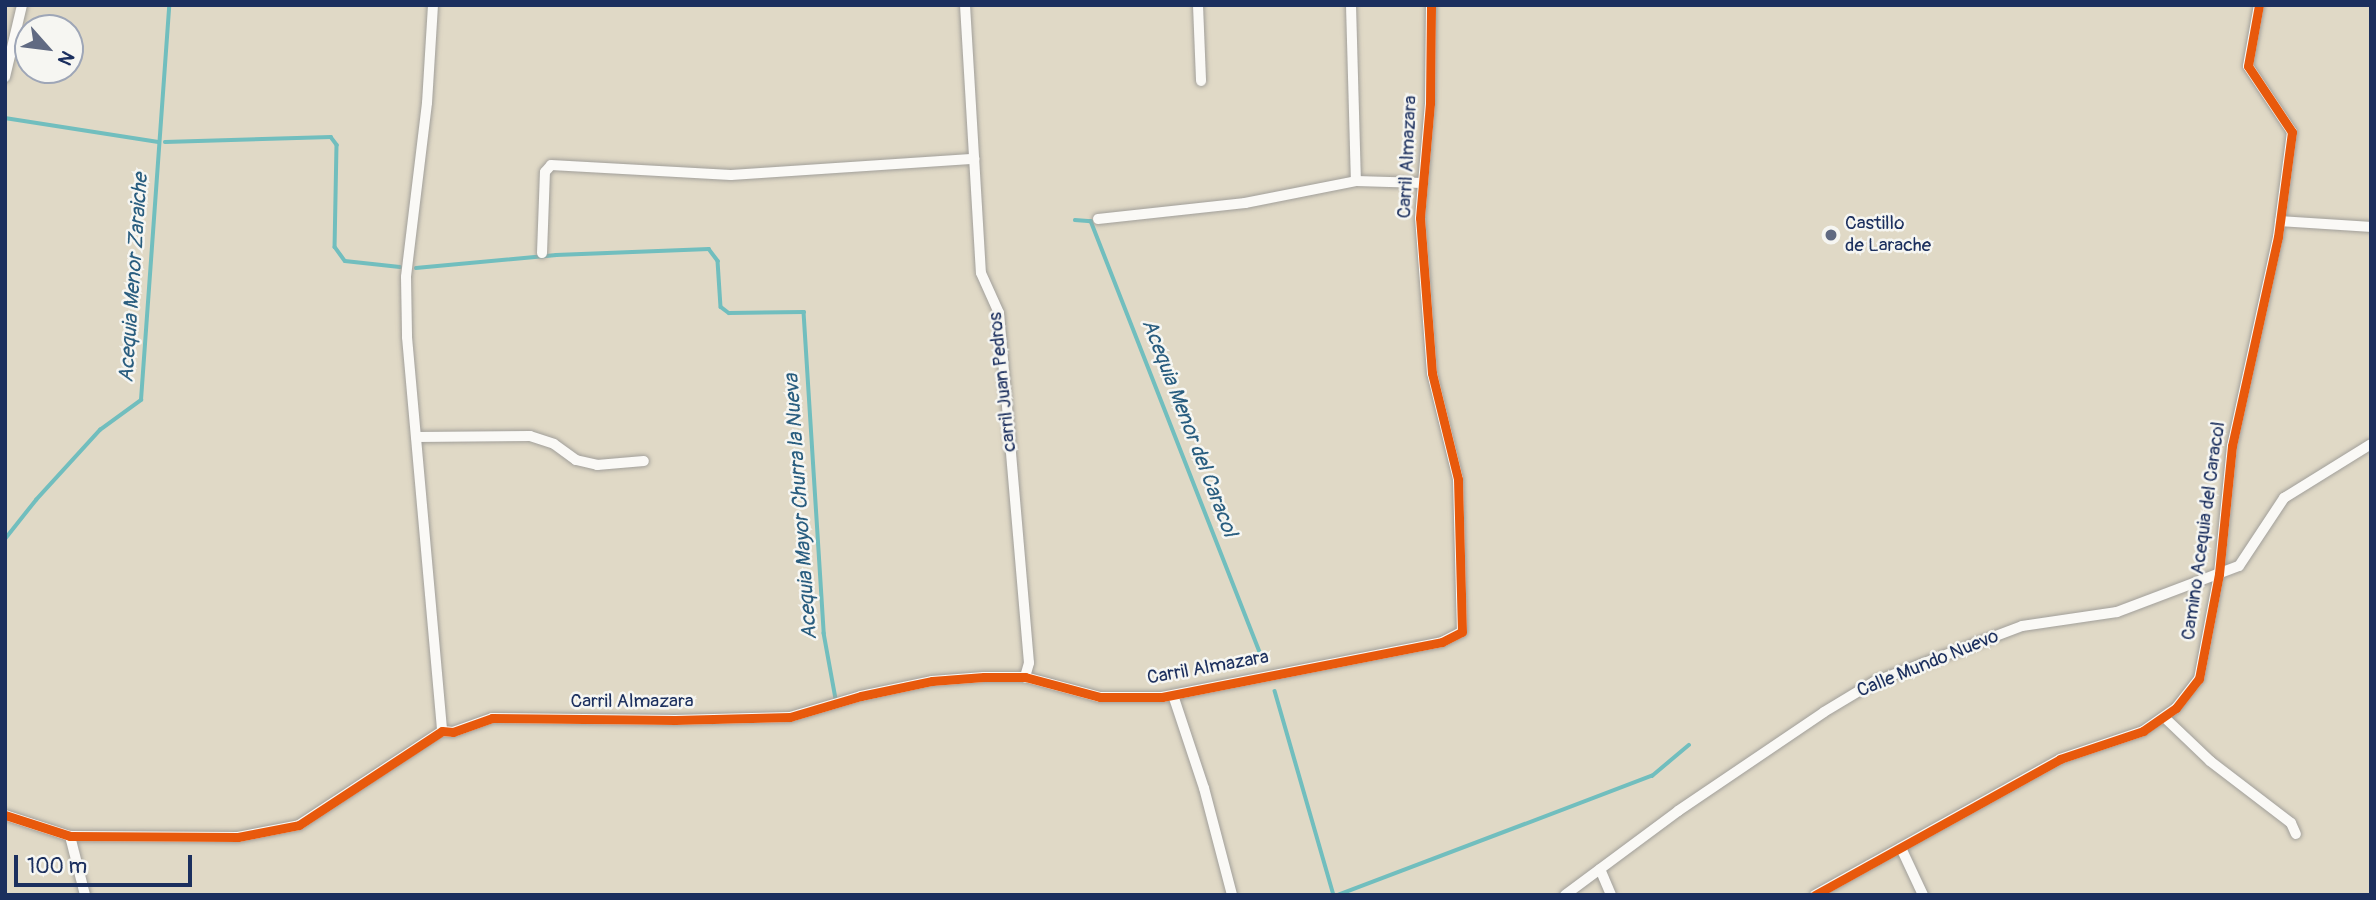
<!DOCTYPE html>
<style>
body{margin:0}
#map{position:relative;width:2376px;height:900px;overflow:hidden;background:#e0d9c6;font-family:Pangolin,sans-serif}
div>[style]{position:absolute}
.stream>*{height:3.5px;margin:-1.75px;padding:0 1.75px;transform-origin:1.75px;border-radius:1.75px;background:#71bebe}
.roads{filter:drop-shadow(0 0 2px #a19f9a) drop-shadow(0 0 2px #a19f9a)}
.street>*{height:10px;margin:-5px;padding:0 5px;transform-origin:5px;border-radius:5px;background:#faf9f6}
.cycleway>*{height:9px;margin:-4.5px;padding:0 4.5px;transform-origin:4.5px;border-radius:4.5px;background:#e8590c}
.dots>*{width:19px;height:19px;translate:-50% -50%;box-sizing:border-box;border:4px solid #f6f6f2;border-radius:50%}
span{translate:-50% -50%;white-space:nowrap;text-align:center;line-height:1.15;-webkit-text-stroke:5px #f6f6f2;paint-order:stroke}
.street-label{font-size:19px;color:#1b2f5e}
.poi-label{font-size:19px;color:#1b2f5e}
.left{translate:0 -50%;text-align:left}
.water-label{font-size:21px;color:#295d7f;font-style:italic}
.frame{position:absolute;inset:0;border:7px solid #1b2f5e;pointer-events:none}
.north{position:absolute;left:14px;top:14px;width:70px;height:70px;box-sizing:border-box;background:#f6f6f2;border:2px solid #9ea6b7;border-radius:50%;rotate:118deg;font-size:19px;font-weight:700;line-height:28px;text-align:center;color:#1b2f5e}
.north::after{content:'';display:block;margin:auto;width:24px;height:32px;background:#606a82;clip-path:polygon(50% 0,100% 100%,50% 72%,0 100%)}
.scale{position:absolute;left:14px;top:855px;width:178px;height:32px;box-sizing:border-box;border:4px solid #1b2f5e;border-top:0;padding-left:9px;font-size:21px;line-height:24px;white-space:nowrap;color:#1b2f5e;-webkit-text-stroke:5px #f6f6f2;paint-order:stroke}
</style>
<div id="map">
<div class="stream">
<div style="left:5px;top:118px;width:155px;rotate:8.9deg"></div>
<div style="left:165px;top:142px;width:166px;rotate:-1.7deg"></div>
<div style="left:331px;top:137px;width:10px;rotate:53deg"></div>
<div style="left:337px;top:145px;width:102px;rotate:91.1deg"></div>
<div style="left:335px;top:247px;width:17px;rotate:54deg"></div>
<div style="left:345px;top:261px;width:55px;rotate:6.2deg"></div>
<div style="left:1075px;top:220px;width:16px;rotate:4deg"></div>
<div style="left:1091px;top:221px;width:471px;rotate:68.6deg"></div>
<div style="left:416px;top:268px;width:141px;rotate:-5.3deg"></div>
<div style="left:556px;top:255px;width:153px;rotate:-2.2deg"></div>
<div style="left:709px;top:249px;width:15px;rotate:53deg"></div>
<div style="left:718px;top:261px;width:46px;rotate:86.3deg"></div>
<div style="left:721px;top:307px;width:10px;rotate:37deg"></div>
<div style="left:729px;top:313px;width:75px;rotate:-0.8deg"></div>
<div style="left:804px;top:312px;width:322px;rotate:86.4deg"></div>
<div style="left:824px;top:633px;width:67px;rotate:79.7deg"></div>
<div style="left:5px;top:539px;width:50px;rotate:-51.5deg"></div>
<div style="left:36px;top:500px;width:95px;rotate:-47.6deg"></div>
<div style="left:100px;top:430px;width:51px;rotate:-36.2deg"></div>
<div style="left:141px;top:400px;width:396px;rotate:-85.9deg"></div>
<div style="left:1275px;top:691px;width:212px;rotate:73.9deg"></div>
<div style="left:1338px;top:895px;width:336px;rotate:-20.8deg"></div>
<div style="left:1652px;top:776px;width:48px;rotate:-40deg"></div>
</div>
<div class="roads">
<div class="street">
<div style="left:433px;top:5px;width:98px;rotate:93.5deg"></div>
<div style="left:427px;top:103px;width:175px;rotate:96.9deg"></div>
<div style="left:406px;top:277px;width:60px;rotate:89deg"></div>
<div style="left:407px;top:337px;width:396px;rotate:84.9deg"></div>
<div style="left:965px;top:5px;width:268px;rotate:86.6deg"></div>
<div style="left:981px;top:273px;width:44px;rotate:65.8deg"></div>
<div style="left:999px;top:313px;width:351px;rotate:85.1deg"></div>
<div style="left:1029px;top:663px;width:15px;rotate:106deg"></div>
<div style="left:1198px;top:5px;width:76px;rotate:87.7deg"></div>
<div style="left:1351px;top:5px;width:176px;rotate:88.4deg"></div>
<div style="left:5px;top:77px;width:74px;rotate:-76.7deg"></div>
<div style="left:1098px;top:219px;width:148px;rotate:-6.2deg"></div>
<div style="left:1245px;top:203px;width:113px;rotate:-11.2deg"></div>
<div style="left:1356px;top:181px;width:67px;rotate:1.7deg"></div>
<div style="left:2280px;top:221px;width:91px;rotate:3.8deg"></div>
<div style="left:542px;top:253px;width:81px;rotate:-87.9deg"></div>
<div style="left:545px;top:172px;width:9px;rotate:-49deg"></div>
<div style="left:551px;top:165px;width:180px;rotate:3.2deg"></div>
<div style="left:731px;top:175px;width:244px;rotate:-3.8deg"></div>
<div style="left:416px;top:437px;width:114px;rotate:-0.5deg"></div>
<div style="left:530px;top:436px;width:25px;rotate:18deg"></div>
<div style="left:554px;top:444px;width:27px;rotate:36deg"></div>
<div style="left:576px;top:460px;width:22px;rotate:13deg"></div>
<div style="left:597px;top:465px;width:47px;rotate:-4.9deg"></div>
<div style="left:1173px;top:695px;width:98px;rotate:71.6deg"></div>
<div style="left:1204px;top:788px;width:111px;rotate:75.3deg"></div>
<div style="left:2164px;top:717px;width:64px;rotate:43.7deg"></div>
<div style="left:2210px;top:761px;width:102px;rotate:37.4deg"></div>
<div style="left:2291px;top:823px;width:12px;rotate:66deg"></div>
<div style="left:5px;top:815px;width:68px;rotate:17.9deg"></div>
<div style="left:70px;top:836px;width:168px;rotate:0.3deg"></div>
<div style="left:238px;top:837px;width:62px;rotate:-11.1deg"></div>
<div style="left:299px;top:825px;width:171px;rotate:-33.3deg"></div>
<div style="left:442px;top:731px;width:11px;rotate:5deg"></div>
<div style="left:453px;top:732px;width:41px;rotate:-19.7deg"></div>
<div style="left:492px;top:718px;width:183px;rotate:0.6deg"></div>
<div style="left:675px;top:720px;width:115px;rotate:-1.5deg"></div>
<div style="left:790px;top:717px;width:74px;rotate:-16.5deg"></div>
<div style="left:861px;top:696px;width:73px;rotate:-11.9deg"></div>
<div style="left:932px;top:681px;width:52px;rotate:-4.4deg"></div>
<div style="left:984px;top:677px;width:41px"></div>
<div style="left:1025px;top:677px;width:78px;rotate:14.9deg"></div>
<div style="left:1100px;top:697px;width:62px"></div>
<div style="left:1162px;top:697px;width:285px;rotate:-11.1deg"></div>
<div style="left:1442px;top:642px;width:22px;rotate:-27deg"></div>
<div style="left:1462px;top:632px;width:153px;rotate:-91.5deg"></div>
<div style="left:1458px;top:479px;width:109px;rotate:-103.8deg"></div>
<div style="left:1432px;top:373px;width:155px;rotate:-94.4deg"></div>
<div style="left:1420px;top:218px;width:115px;rotate:-85deg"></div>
<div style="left:1430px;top:103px;width:98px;rotate:-89.4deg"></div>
<div style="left:70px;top:836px;width:61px;rotate:75.7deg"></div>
<div style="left:1901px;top:848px;width:52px;rotate:64.9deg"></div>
<div style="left:1600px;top:869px;width:28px;rotate:67deg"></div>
<div style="left:1565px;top:895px;width:141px;rotate:-36.6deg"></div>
<div style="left:1678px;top:811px;width:176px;rotate:-34.1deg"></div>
<div style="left:1824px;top:712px;width:58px;rotate:-31deg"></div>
<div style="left:1874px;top:682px;width:158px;rotate:-20.7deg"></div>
<div style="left:2022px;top:626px;width:96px;rotate:-8.4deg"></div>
<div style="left:2117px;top:612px;width:130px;rotate:-20.7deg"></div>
<div style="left:2239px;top:566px;width:82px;rotate:-56.5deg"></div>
<div style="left:2284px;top:498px;width:102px;rotate:-31.8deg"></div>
<div style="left:1815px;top:895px;width:280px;rotate:-29deg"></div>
<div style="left:2060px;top:759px;width:88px;rotate:-18.6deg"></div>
<div style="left:2143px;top:731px;width:40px;rotate:-34.9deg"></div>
<div style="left:2176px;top:708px;width:37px;rotate:-52deg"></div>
<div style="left:2199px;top:679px;width:107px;rotate:-79.2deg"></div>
<div style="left:2219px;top:574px;width:129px;rotate:-84.2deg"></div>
<div style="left:2232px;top:446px;width:214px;rotate:-77.6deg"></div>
<div style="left:2278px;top:237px;width:106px;rotate:-82.4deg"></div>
<div style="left:2292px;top:132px;width:79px;rotate:-123.7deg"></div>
<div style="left:2248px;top:66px;width:62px;rotate:-79.8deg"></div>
</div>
</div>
<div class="cycleway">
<div style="left:5px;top:815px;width:68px;rotate:17.9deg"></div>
<div style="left:70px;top:836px;width:168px;rotate:0.3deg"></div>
<div style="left:238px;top:837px;width:62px;rotate:-11.1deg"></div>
<div style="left:299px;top:825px;width:171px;rotate:-33.3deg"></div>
<div style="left:442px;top:731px;width:11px;rotate:5deg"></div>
<div style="left:453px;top:732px;width:41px;rotate:-19.7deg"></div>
<div style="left:492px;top:718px;width:183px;rotate:0.6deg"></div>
<div style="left:675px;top:720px;width:115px;rotate:-1.5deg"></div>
<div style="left:790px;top:717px;width:74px;rotate:-16.5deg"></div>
<div style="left:861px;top:696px;width:73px;rotate:-11.9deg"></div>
<div style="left:932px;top:681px;width:52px;rotate:-4.4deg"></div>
<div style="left:984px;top:677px;width:41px"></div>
<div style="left:1025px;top:677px;width:78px;rotate:14.9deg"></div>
<div style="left:1100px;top:697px;width:62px"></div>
<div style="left:1162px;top:697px;width:285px;rotate:-11.1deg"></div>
<div style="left:1442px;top:642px;width:22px;rotate:-27deg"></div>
<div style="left:1462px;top:632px;width:153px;rotate:-91.5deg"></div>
<div style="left:1458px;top:479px;width:109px;rotate:-103.8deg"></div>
<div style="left:1432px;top:373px;width:155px;rotate:-94.4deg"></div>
<div style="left:1420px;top:218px;width:115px;rotate:-85deg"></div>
<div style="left:1430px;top:103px;width:98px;rotate:-89.4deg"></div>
<div style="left:1815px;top:895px;width:280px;rotate:-29deg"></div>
<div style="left:2060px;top:759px;width:88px;rotate:-18.6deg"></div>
<div style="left:2143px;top:731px;width:40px;rotate:-34.9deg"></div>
<div style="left:2176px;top:708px;width:37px;rotate:-52deg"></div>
<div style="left:2199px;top:679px;width:107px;rotate:-79.2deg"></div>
<div style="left:2219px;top:574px;width:129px;rotate:-84.2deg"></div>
<div style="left:2232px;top:446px;width:214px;rotate:-77.6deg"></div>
<div style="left:2278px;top:237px;width:106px;rotate:-82.4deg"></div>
<div style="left:2292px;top:132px;width:79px;rotate:-123.7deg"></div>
<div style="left:2248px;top:66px;width:62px;rotate:-79.8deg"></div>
</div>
<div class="dots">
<div style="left:1831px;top:235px;background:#606a82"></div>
</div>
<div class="street-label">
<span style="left:1408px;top:157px;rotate:-87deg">Carril Almazara</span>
<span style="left:1003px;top:382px;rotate:-96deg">carril Juan Pedros</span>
<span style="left:2204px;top:531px;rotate:-82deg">Camino Acequia del Caracol</span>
<span style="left:1928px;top:664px;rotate:-22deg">Calle Mundo Nuevo</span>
<span style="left:1208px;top:668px;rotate:-10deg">Carril Almazara</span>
<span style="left:632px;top:702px">Carril Almazara</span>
</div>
<div class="poi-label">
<span class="left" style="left:1845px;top:235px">Castillo<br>de Larache</span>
</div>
<div class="water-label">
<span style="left:134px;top:278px;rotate:-86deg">Acequia Menor Zaraiche</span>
<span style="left:1189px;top:428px;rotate:69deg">Acequia Menor del Caracol</span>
<span style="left:801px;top:507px;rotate:-94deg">Acequia Mayor Churra la Nueva</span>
</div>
<div class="frame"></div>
<div class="north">N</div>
<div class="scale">100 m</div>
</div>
